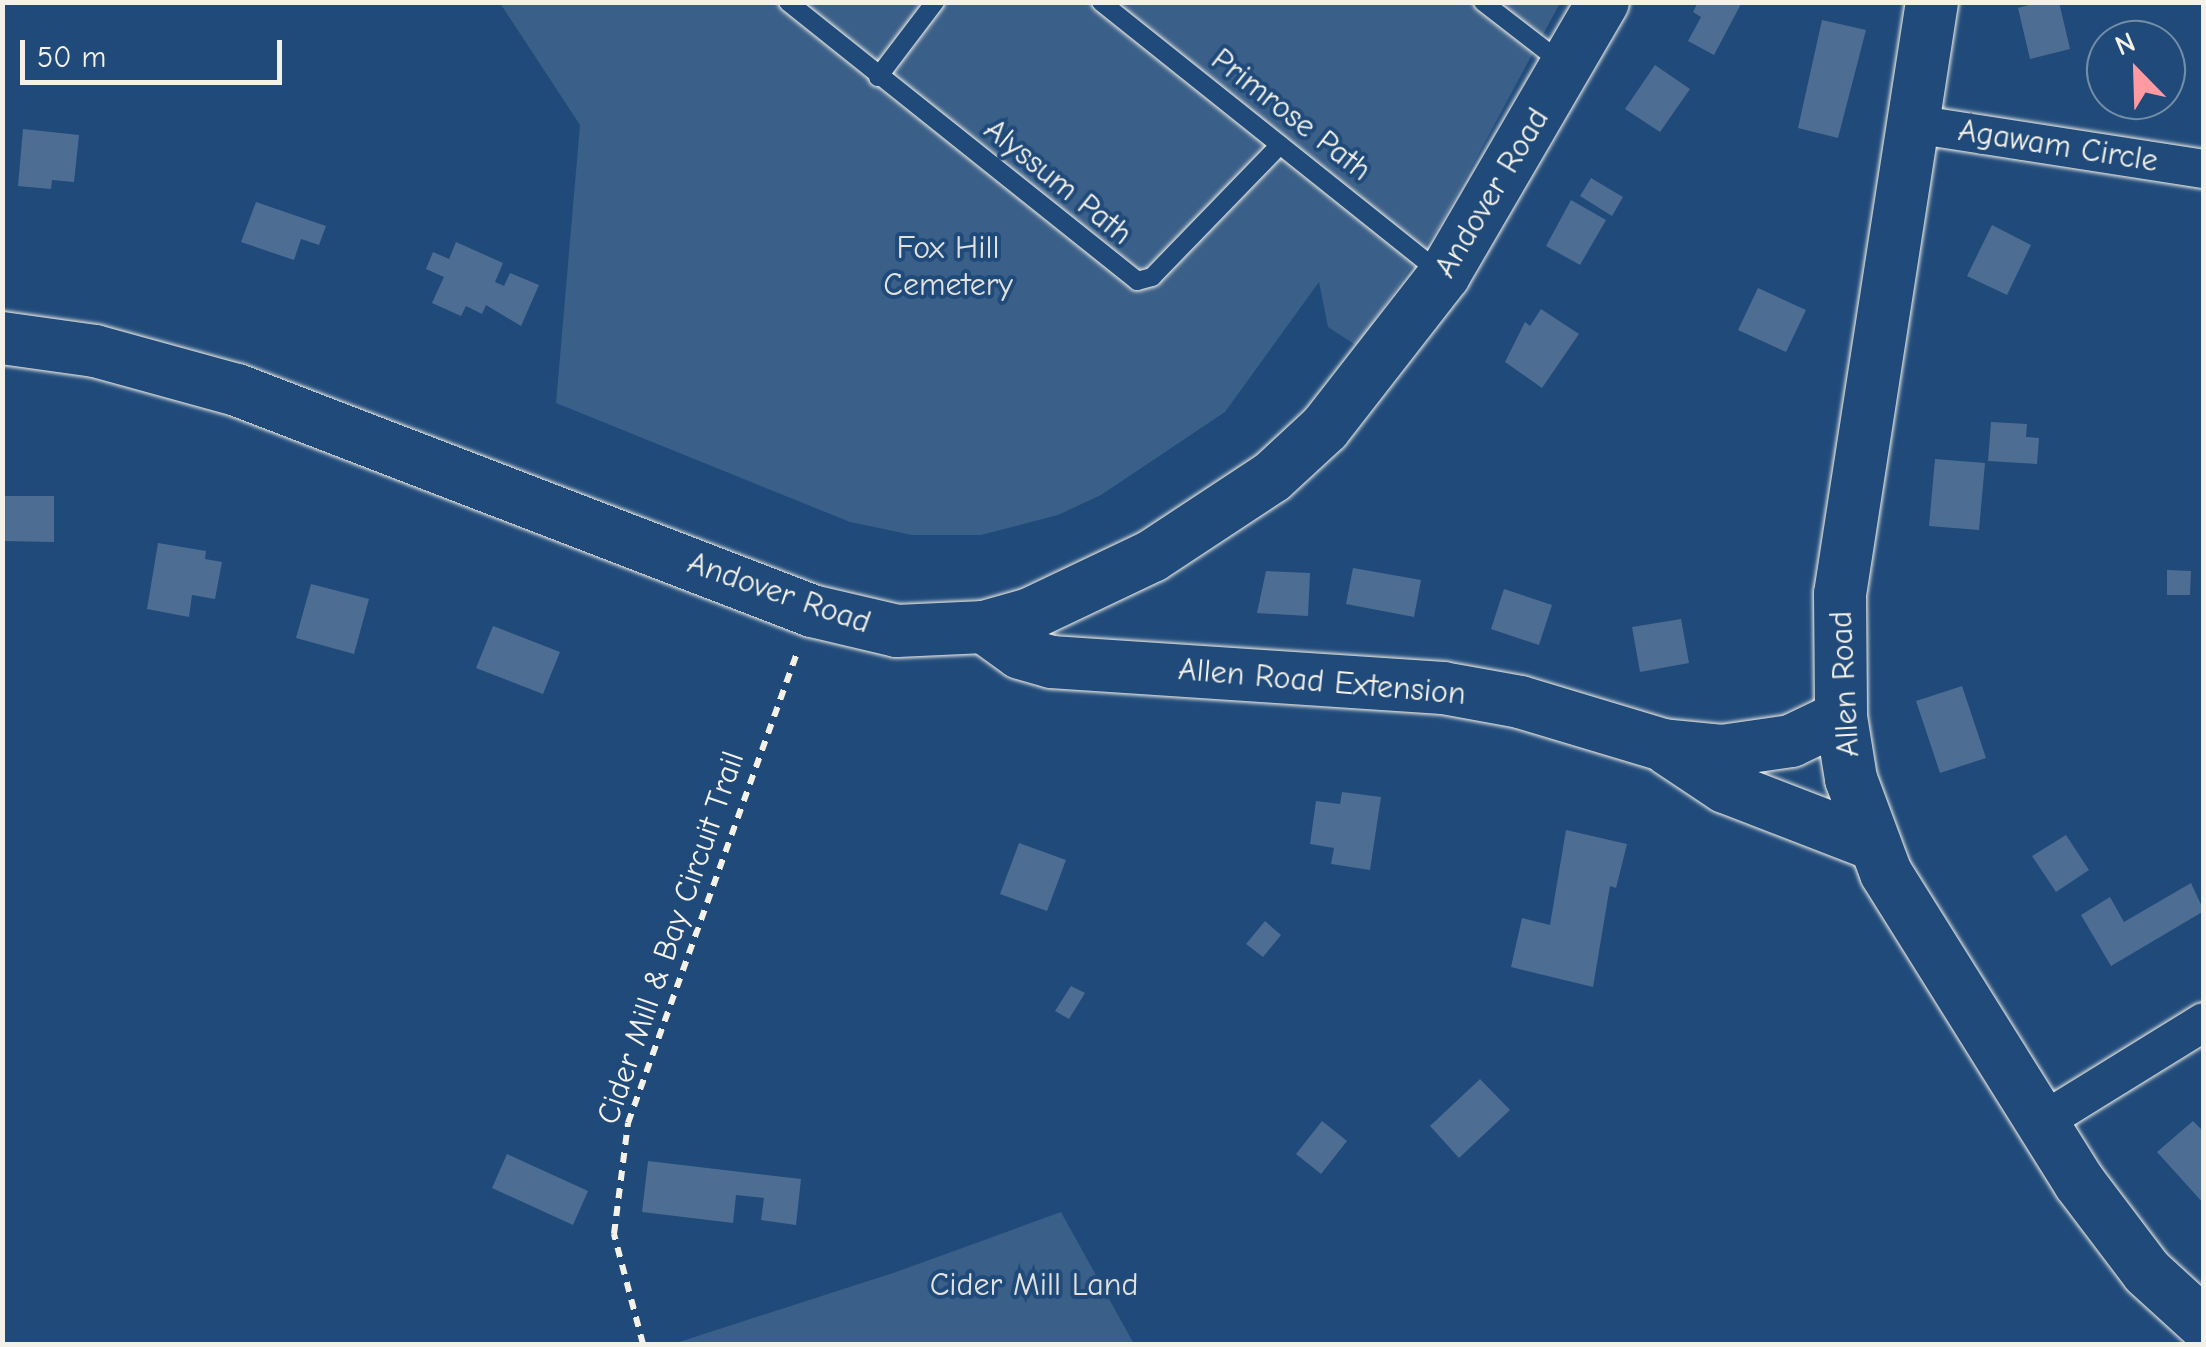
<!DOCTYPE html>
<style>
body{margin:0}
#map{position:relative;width:2206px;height:1347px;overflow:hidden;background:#1f4a7a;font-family:"Comic Neue",sans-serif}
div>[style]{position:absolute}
.green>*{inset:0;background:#3a5f88}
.building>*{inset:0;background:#4d6e92}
.path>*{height:6px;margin-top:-3px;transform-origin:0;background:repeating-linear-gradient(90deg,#f4f1e8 0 10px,transparent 0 18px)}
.roads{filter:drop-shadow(0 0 2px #f4f1e8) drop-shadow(0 0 2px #f4f1e8)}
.lane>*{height:18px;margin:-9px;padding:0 9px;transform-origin:9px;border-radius:9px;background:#1f4a7a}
.street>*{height:38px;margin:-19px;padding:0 19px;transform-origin:19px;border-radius:19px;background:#1f4a7a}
.secondary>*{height:52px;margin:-26px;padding:0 26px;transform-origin:26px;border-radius:26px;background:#1f4a7a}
span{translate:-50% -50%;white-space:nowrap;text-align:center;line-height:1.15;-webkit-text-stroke:8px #1f4a7a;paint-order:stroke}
.street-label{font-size:32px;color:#f4f1e8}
.park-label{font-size:32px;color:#e1e2de}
.frame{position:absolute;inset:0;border:5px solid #f4f1e8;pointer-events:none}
.north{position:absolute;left:2086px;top:20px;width:100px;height:100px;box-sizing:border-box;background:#1f4a7a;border:2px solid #748da6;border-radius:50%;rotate:337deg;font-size:28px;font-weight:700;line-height:40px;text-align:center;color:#f4f1e8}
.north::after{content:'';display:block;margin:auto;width:35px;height:45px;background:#ff9aa2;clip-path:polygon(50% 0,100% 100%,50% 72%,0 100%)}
.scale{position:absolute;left:20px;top:40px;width:262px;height:45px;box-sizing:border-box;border:5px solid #f4f1e8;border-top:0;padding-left:12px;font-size:30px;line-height:35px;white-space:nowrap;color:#f4f1e8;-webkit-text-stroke:8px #1f4a7a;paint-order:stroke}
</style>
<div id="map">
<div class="green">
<div style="clip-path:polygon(500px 3px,1560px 3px,1440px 225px,1357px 346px,1328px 327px,1319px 282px,1225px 412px,1101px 495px,1058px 515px,981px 535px,912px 535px,850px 522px,556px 403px,580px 125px)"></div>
<div style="clip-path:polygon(1061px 1212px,1134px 1344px,673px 1344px,896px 1272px)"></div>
</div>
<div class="building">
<div style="clip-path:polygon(1698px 2px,1742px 2px,1714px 55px,1688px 41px,1701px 17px,1693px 12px)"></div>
<div style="clip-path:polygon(2039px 2px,2059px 2px,2070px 49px,2030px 59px,2018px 8px)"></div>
<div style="clip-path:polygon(1822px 20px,1866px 30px,1838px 138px,1798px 128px)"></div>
<div style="clip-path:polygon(1655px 65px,1690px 89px,1660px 132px,1625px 109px)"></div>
<div style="clip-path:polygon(23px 129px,79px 135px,74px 182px,52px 180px,51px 189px,18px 186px)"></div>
<div style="clip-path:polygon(1591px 178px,1623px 197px,1612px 216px,1580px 196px)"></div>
<div style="clip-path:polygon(1571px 200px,1606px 220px,1580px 265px,1546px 246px)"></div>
<div style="clip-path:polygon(256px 202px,326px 226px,319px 245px,301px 239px,294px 260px,241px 242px)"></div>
<div style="clip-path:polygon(1992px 225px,2031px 245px,2007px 295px,1967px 276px)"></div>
<div style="clip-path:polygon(456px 242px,503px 263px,495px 282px,504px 286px,510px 273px,539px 285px,521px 326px,486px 305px,482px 314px,466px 306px,461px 316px,432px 303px,444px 277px,426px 269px,433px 252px,449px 259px)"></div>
<div style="clip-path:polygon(1758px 288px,1806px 310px,1786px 352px,1738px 330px)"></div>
<div style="clip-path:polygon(1541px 309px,1579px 334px,1542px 388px,1505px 362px,1525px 322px,1530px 326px)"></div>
<div style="clip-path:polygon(1991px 422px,2027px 424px,2026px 437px,2039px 438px,2037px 464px,1988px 461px)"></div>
<div style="clip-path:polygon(1935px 459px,1985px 463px,1979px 530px,1929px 526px)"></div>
<div style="clip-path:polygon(2px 496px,54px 496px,54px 542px,2px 541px)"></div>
<div style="clip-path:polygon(158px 543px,206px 551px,205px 559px,222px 562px,215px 599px,192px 595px,189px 617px,147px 609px)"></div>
<div style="clip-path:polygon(1353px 568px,1421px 580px,1414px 617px,1346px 604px)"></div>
<div style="clip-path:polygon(2167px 570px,2191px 571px,2190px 595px,2167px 595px)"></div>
<div style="clip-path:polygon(1266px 571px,1310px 573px,1308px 616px,1257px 613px)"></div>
<div style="clip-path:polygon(311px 584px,369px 599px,354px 654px,296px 638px)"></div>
<div style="clip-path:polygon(1504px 589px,1552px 605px,1539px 645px,1491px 629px)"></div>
<div style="clip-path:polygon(1681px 619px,1689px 663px,1640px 672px,1632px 627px)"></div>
<div style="clip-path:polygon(493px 626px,560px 652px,543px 694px,476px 668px)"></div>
<div style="clip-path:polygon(1962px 686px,1986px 758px,1940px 773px,1916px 701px)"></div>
<div style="clip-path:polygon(1342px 792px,1381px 797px,1370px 870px,1331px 864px,1334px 848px,1310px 844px,1316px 801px,1340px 804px)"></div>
<div style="clip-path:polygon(1566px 830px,1627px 844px,1616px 888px,1610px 886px,1593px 987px,1511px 967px,1522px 918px,1550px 925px)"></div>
<div style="clip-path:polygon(2066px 835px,2089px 870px,2056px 892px,2032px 856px)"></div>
<div style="clip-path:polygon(1019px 843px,1066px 860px,1047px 911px,1000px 894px)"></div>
<div style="clip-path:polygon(2191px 883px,2204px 911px,2111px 966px,2081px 915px,2110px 897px,2124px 922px)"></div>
<div style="clip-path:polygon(1265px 921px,1281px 935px,1263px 957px,1246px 944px)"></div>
<div style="clip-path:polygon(1071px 986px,1085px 993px,1069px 1019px,1055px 1011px)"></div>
<div style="clip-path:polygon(1480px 1079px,1510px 1110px,1459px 1158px,1430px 1126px)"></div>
<div style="clip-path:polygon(1322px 1121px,1347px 1141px,1321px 1174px,1296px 1154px)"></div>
<div style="clip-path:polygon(2193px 1121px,2204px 1132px,2204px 1204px,2157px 1152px)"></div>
<div style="clip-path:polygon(507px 1154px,588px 1191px,573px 1225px,492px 1188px)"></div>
<div style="clip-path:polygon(648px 1161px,801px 1179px,796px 1225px,761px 1220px,764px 1198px,736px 1195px,733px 1223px,642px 1212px)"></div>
</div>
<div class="path">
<div style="left:643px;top:1344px;width:114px;rotate:-104.8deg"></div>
<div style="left:614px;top:1234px;width:112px;rotate:-82.8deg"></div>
<div style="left:628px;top:1123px;width:503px;rotate:-70.23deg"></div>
</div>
<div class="roads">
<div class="lane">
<div style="left:788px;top:2px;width:447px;rotate:38.6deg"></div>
<div style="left:1137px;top:281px;width:16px;rotate:-15deg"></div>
<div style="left:1152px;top:277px;width:184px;rotate:-45.9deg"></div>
<div style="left:1101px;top:2px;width:435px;rotate:38.6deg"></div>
<div style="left:1483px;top:2px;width:100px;rotate:37.7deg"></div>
<div style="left:878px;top:77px;width:94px;rotate:-52.8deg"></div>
</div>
<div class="street">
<div style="left:1913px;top:124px;width:294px;rotate:8.8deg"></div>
<div style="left:2042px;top:1122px;width:190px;rotate:-31.7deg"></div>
</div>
<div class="secondary">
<div style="left:1932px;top:2px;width:599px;rotate:98.83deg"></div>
<div style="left:1840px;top:594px;width:123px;rotate:89.5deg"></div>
<div style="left:1841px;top:717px;width:63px;rotate:80.8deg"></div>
<div style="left:1851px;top:779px;width:100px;rotate:69.6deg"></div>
<div style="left:1886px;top:873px;width:364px;rotate:58deg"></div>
<div style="left:2079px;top:1182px;width:113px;rotate:52.9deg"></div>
<div style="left:2147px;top:1272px;width:77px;rotate:42.4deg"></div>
<div style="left:2px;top:338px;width:94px;rotate:8deg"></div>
<div style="left:95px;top:351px;width:147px;rotate:15.4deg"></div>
<div style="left:237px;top:390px;width:616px;rotate:21.02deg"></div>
<div style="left:812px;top:611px;width:87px;rotate:13.2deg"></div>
<div style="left:897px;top:631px;width:87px;rotate:-2.6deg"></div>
<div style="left:984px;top:627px;width:48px;rotate:-15.8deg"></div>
<div style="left:1030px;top:614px;width:135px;rotate:-25.4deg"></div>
<div style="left:1152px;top:556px;width:144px;rotate:-33.4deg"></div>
<div style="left:1272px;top:477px;width:72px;rotate:-42.8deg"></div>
<div style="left:1325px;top:428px;width:194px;rotate:-52.1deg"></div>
<div style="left:1444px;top:275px;width:316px;rotate:-59.8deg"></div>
<div style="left:984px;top:627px;width:44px;rotate:35.8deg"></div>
<div style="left:1020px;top:653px;width:32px;rotate:16deg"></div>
<div style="left:1051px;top:662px;width:393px;rotate:3.8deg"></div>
<div style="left:1443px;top:688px;width:78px;rotate:10.3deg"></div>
<div style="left:1520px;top:702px;width:149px;rotate:16.7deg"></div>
<div style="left:1663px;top:745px;width:59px;rotate:5.8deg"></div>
<div style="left:1722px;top:751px;width:70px;rotate:-8.2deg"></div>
<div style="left:1791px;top:741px;width:55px;rotate:-25.6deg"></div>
<div style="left:1668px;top:749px;width:69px;rotate:33.7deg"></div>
<div style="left:1725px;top:787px;width:161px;rotate:21.1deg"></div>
</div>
</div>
<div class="street-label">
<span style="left:1291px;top:115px;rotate:38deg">Primrose Path</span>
<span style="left:2058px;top:146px;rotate:9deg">Agawam Circle</span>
<span style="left:1058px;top:182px;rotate:39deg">Alyssum Path</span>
<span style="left:1492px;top:193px;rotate:-59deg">Andover Road</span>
<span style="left:779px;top:593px;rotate:19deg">Andover Road</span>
<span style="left:1322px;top:682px;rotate:5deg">Allen Road Extension</span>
<span style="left:1845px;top:684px;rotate:-93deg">Allen Road</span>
<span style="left:671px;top:938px;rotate:-71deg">Cider Mill &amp; Bay Circuit Trail</span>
</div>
<div class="park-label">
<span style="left:948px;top:267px">Fox Hill<br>Cemetery</span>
<span style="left:1034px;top:1285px">Cider Mill Land</span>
</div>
<div class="frame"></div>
<div class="north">N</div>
<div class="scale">50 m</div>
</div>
